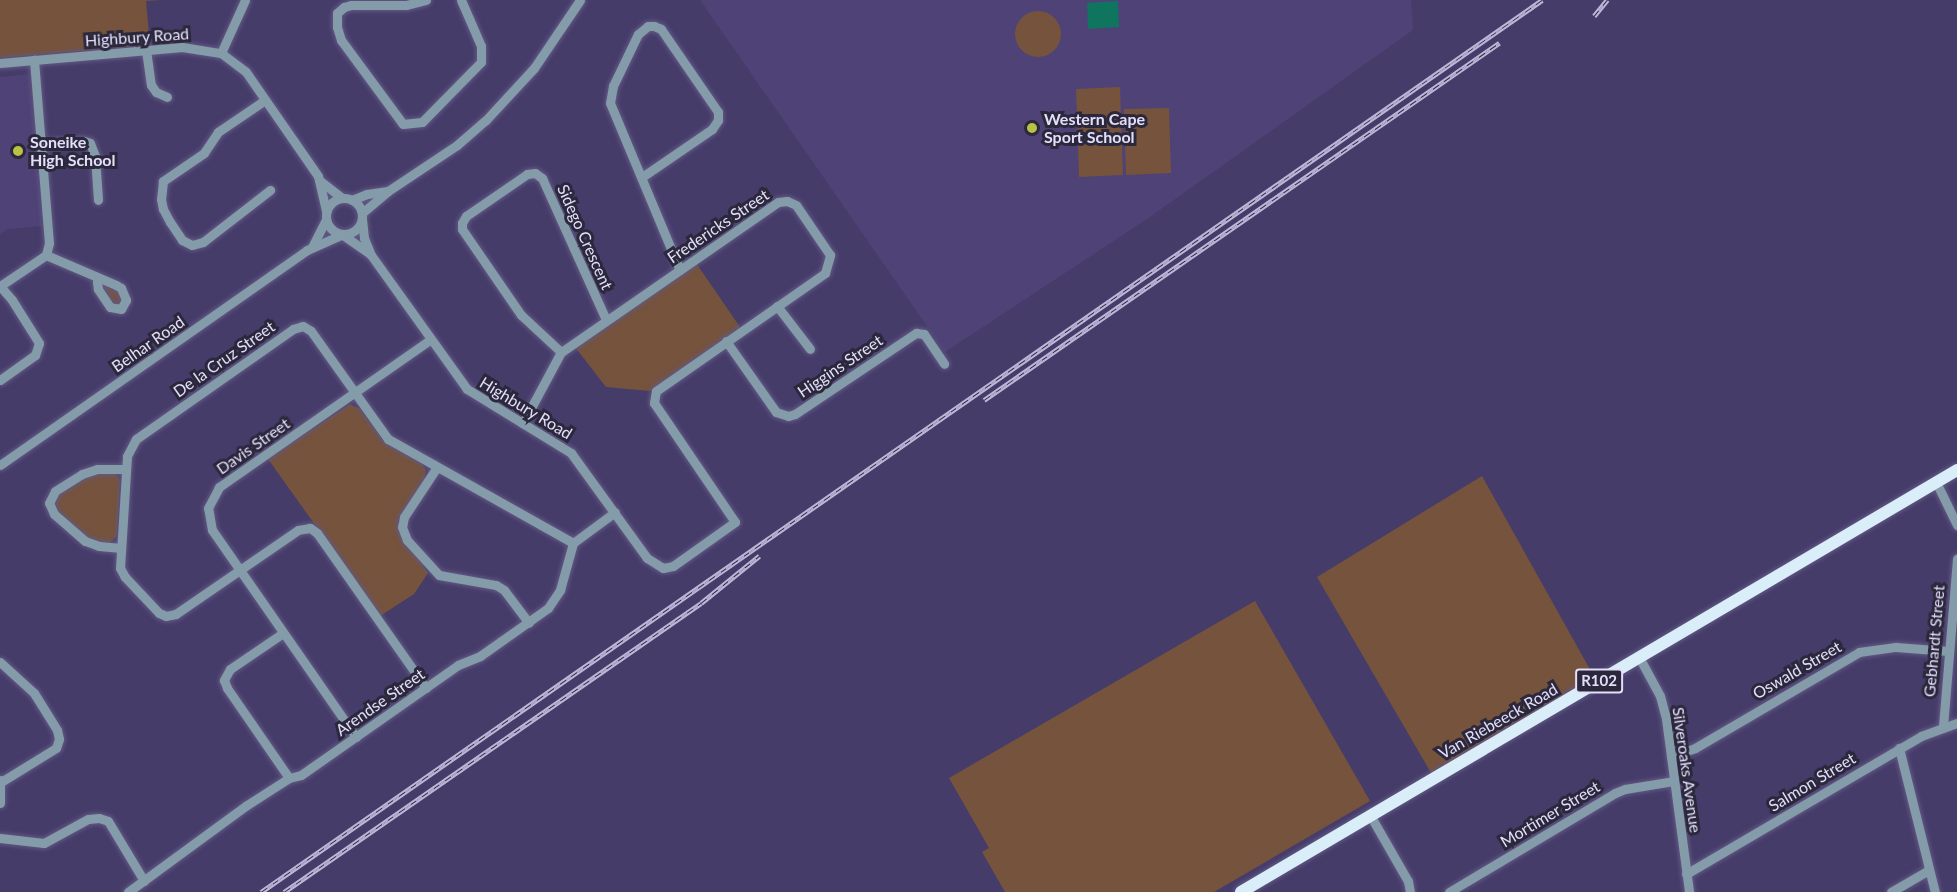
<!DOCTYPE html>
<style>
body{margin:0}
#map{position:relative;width:1957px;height:892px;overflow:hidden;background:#463c6a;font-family:Lato,sans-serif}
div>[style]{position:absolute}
.built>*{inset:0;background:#4e4277}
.green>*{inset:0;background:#76533d}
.round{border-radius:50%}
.water>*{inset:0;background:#0f755f}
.roads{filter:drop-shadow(0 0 2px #625984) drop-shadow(0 0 2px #625984)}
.minor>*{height:9px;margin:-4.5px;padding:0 4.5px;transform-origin:4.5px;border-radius:4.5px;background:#849caa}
.minor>.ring{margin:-4.5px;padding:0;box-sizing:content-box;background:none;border:9px solid #849caa;border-radius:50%}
.major>*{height:12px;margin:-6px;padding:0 6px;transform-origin:6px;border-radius:6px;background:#daeef9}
.rail>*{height:4.5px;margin-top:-2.25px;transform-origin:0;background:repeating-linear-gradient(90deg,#2c283c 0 7px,#bdb7d8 0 14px);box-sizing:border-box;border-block:2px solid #bdb7d8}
.dots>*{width:16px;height:16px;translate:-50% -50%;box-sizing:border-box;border:3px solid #2c283c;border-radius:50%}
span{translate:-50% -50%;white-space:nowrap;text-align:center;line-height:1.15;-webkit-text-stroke:6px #2c283c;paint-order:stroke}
.shield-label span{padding:2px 4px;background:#2c283c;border:2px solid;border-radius:4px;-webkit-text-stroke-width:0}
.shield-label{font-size:15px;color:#e3dffb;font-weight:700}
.street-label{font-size:16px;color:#e3dffb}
.poi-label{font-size:16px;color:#e3dffb;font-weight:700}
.left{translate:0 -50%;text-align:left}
</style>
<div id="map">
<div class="built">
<div style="clip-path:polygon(700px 0,1411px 0,1413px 30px,1147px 219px,945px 352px)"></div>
<div style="clip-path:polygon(29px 74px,42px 226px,7px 229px,0 234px,0 77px)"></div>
</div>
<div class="green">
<div style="clip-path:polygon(0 0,160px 0,146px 1px,150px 45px,0 58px)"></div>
<div class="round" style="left:1015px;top:11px;width:46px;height:46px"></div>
<div style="clip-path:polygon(1120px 87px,1123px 175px,1079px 177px,1076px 89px)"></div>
<div style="clip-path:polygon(1169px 108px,1171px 173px,1126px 175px,1124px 109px)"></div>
<div style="clip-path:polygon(696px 263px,740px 327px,650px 391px,606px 387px,575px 347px)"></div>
<div style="clip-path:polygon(101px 283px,115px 288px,122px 299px,119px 305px,112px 302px)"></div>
<div style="clip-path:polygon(350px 404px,360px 409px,384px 442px,422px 464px,426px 470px,424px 480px,398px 521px,400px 532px,428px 573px,414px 594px,380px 616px,268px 459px)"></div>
<div style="clip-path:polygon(114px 473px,119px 477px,120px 483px,117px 536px,110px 543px,96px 542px,85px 537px,56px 510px,54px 499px,81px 478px,92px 474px)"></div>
<div style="clip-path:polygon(1482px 476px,1597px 682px,1434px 778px,1317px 577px)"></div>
<div style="clip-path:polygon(1255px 601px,1370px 801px,1214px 892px,1005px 892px,982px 852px,989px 848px,949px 778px)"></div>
</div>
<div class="water">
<div style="clip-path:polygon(1118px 1px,1119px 27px,1088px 29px,1087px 3px)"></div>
</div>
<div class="roads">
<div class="minor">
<div style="left:426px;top:0;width:21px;rotate:166deg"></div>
<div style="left:406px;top:5px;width:55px;rotate:180deg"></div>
<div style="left:351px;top:5px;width:7px;rotate:164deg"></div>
<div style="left:344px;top:7px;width:9px;rotate:139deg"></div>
<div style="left:337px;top:13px;width:14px;rotate:90deg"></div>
<div style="left:337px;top:27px;width:14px;rotate:73deg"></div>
<div style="left:341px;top:40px;width:104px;rotate:53.6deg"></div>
<div style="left:403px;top:124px;width:19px;rotate:-6deg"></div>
<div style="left:422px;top:122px;width:84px;rotate:-45.5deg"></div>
<div style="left:481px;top:62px;width:16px;rotate:-90deg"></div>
<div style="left:481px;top:46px;width:50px;rotate:-113.5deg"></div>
<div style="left:146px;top:50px;width:35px;rotate:82deg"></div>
<div style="left:151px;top:85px;width:9px;rotate:54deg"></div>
<div style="left:156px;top:92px;width:12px;rotate:24deg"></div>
<div style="left:221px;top:53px;width:58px;rotate:-65.6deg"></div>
<div style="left:0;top:63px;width:183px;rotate:-5deg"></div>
<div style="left:182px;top:47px;width:39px;rotate:9deg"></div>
<div style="left:221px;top:53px;width:31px;rotate:37deg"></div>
<div style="left:246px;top:72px;width:126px;rotate:55.3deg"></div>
<div style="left:318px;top:176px;width:37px;rotate:77deg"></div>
<div style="left:265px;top:100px;width:57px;rotate:145.8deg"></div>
<div style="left:218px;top:132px;width:25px;rotate:124deg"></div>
<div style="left:204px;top:153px;width:50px;rotate:145.7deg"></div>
<div style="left:163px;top:181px;width:18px;rotate:96deg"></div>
<div style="left:161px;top:199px;width:10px;rotate:79deg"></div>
<div style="left:163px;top:209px;width:15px;rotate:62deg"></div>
<div style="left:170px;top:222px;width:22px;rotate:56deg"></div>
<div style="left:182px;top:240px;width:11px;rotate:27deg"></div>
<div style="left:192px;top:245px;width:11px;rotate:-15deg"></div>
<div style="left:203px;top:242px;width:85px;rotate:-37.8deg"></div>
<div style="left:40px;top:144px;width:44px;rotate:-3.9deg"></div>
<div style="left:84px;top:141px;width:6px;rotate:18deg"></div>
<div style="left:90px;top:143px;width:14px;rotate:69deg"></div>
<div style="left:95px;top:156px;width:44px;rotate:86.1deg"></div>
<div style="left:642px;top:177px;width:85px;rotate:-34.4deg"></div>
<div style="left:712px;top:129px;width:11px;rotate:-56deg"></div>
<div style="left:718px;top:120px;width:8px;rotate:-90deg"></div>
<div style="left:718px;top:112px;width:101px;rotate:-124.5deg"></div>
<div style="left:661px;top:29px;width:8px;rotate:-157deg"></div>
<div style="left:654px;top:26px;width:6px;rotate:180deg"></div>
<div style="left:648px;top:26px;width:13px;rotate:141deg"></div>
<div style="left:638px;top:34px;width:58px;rotate:115.7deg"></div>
<div style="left:613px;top:86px;width:17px;rotate:100deg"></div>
<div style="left:610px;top:103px;width:181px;rotate:67.3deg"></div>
<div style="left:319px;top:180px;width:29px;rotate:38deg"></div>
<div class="ring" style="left:326px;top:198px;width:27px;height:27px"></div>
<div style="left:352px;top:200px;width:16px;rotate:-22deg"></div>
<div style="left:367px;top:194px;width:21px;rotate:-8deg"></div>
<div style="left:362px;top:213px;width:34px;rotate:-40deg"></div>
<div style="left:388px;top:191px;width:83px;rotate:-33.7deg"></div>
<div style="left:457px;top:145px;width:37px;rotate:-41deg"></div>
<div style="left:485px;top:121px;width:72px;rotate:-47.2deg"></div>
<div style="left:534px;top:68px;width:82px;rotate:-55.9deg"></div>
<div style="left:362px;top:219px;width:19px;rotate:84deg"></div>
<div style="left:364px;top:238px;width:18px;rotate:68deg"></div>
<div style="left:371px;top:255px;width:165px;rotate:54.4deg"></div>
<div style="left:467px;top:389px;width:122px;rotate:31.6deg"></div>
<div style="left:571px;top:453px;width:130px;rotate:54.1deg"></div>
<div style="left:647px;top:558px;width:19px;rotate:32deg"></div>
<div style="left:663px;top:568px;width:10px;rotate:-11deg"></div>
<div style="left:673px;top:566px;width:76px;rotate:-35.4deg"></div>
<div style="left:735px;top:522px;width:144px;rotate:-124.2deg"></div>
<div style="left:654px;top:403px;width:12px;rotate:-81deg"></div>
<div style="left:656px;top:391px;width:206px;rotate:-34.9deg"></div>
<div style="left:825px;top:273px;width:19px;rotate:-74deg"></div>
<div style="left:830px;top:255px;width:60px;rotate:-124.2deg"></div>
<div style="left:796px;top:205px;width:10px;rotate:-156deg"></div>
<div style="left:787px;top:201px;width:9px;rotate:174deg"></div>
<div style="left:778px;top:202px;width:264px;rotate:145.3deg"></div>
<div style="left:561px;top:352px;width:81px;rotate:118.2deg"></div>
<div style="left:343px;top:235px;width:32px;rotate:35deg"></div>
<div style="left:312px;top:247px;width:30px;rotate:-63deg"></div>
<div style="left:46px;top:255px;width:76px;rotate:23.2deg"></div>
<div style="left:116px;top:285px;width:6px;rotate:31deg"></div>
<div style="left:121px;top:288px;width:13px;rotate:67deg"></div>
<div style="left:126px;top:300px;width:10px;rotate:119deg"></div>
<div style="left:121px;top:309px;width:11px;rotate:-170deg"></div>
<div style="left:110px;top:307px;width:22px;rotate:-124deg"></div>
<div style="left:98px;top:289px;width:7px;rotate:-98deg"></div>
<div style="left:97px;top:282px;width:4px;rotate:-63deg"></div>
<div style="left:0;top:286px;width:55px;rotate:-34deg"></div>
<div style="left:46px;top:255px;width:12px;rotate:-76deg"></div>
<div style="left:49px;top:243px;width:184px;rotate:-94.7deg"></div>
<div style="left:0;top:286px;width:18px;rotate:49deg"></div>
<div style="left:12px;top:300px;width:51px;rotate:57.9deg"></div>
<div style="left:39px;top:343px;width:13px;rotate:108deg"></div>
<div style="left:35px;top:355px;width:43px;rotate:144.5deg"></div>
<div style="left:777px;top:306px;width:54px;rotate:52.5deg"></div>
<div style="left:726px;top:341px;width:87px;rotate:54.8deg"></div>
<div style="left:776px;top:412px;width:13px;rotate:18deg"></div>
<div style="left:788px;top:416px;width:7px;rotate:-16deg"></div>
<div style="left:795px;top:414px;width:146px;rotate:-33.8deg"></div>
<div style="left:916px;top:333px;width:8px;rotate:7deg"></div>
<div style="left:924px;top:334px;width:36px;rotate:56deg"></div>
<div style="left:561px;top:352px;width:54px;rotate:-137.2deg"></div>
<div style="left:521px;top:315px;width:104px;rotate:-124.5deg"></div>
<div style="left:462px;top:229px;width:6px;rotate:-90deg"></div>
<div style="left:462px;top:223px;width:8px;rotate:-60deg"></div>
<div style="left:466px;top:216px;width:74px;rotate:-34.5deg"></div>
<div style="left:527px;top:174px;width:8px;rotate:-7deg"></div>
<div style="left:535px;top:173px;width:9px;rotate:36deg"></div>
<div style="left:542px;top:178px;width:156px;rotate:65.7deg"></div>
<div style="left:0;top:465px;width:375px;rotate:-35deg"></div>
<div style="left:307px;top:250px;width:36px;rotate:-24deg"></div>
<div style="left:437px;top:467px;width:60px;rotate:123.4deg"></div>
<div style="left:404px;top:517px;width:10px;rotate:101deg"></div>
<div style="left:402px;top:527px;width:14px;rotate:69deg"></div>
<div style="left:407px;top:540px;width:47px;rotate:47.6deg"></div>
<div style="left:439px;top:575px;width:58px;rotate:10deg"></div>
<div style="left:496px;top:585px;width:9px;rotate:32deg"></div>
<div style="left:504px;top:590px;width:41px;rotate:52.9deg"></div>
<div style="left:1936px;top:482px;width:48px;rotate:64deg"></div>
<div style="left:121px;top:548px;width:22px;rotate:-175deg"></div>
<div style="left:99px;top:546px;width:15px;rotate:-160deg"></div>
<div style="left:85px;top:541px;width:41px;rotate:-138.9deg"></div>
<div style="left:54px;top:514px;width:12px;rotate:-114deg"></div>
<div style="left:49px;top:503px;width:13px;rotate:-63deg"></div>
<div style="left:55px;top:491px;width:32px;rotate:-32deg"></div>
<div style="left:82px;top:474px;width:16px;rotate:-18deg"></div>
<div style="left:97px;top:469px;width:29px"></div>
<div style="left:283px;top:633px;width:64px;rotate:145.8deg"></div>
<div style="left:230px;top:669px;width:13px;rotate:119deg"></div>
<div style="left:224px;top:680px;width:9px;rotate:69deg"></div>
<div style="left:227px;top:688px;width:109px;rotate:55.4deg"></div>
<div style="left:289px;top:778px;width:12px;rotate:-14deg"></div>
<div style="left:301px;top:775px;width:192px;rotate:-35deg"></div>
<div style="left:458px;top:665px;width:24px;rotate:-22deg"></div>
<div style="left:480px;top:656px;width:83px;rotate:-35.2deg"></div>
<div style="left:548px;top:608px;width:22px;rotate:-56deg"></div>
<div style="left:560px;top:590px;width:49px;rotate:-74.5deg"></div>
<div style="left:573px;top:543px;width:52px;rotate:-36.4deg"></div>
<div style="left:1639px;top:657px;width:44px;rotate:61.7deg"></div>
<div style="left:1660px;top:696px;width:24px;rotate:75deg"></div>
<div style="left:1666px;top:719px;width:175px;rotate:82.4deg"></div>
<div style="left:0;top:662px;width:46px;rotate:42.4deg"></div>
<div style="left:34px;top:693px;width:44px;rotate:58.1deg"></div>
<div style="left:57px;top:730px;width:9px;rotate:77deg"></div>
<div style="left:59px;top:739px;width:9px;rotate:108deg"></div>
<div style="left:56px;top:748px;width:65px;rotate:148.3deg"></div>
<div style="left:426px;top:688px;width:189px;rotate:-125.1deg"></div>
<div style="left:317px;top:533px;width:9px;rotate:-144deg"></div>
<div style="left:310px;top:528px;width:12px;rotate:171deg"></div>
<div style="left:298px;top:530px;width:148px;rotate:145.5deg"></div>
<div style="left:176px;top:614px;width:10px;rotate:169deg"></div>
<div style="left:166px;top:616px;width:8px;rotate:-157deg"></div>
<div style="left:159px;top:613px;width:50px;rotate:-133.4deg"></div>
<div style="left:125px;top:577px;width:10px;rotate:-119deg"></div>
<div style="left:120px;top:568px;width:112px;rotate:-86.4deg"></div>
<div style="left:127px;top:456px;width:19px;rotate:-62deg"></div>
<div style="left:136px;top:439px;width:192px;rotate:-35deg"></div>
<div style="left:293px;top:329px;width:10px;rotate:-17deg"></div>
<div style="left:303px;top:326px;width:9px;rotate:32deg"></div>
<div style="left:311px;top:331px;width:133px;rotate:54.5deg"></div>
<div style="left:388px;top:439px;width:212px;rotate:29.3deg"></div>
<div style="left:1943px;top:726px;width:168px;rotate:-85.2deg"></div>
<div style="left:356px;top:737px;width:252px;rotate:-124.8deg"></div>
<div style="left:212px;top:530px;width:22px;rotate:-100deg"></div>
<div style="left:208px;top:508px;width:24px;rotate:-62deg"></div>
<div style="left:219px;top:487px;width:257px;rotate:-34.9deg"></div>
<div style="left:1899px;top:748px;width:148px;rotate:76deg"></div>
<div style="left:1671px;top:756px;width:25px;rotate:-18deg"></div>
<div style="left:1695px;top:748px;width:190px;rotate:-30.3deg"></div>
<div style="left:1859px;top:652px;width:37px;rotate:-8deg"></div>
<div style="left:1896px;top:647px;width:52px;rotate:4.4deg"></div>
<div style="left:0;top:780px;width:23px;rotate:90deg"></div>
<div style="left:1370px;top:815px;width:76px;rotate:60.1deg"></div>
<div style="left:1408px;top:881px;width:11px;rotate:80deg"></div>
<div style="left:0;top:838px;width:44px;rotate:6.5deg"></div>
<div style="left:44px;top:843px;width:50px;rotate:-28.6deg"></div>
<div style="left:88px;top:819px;width:11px;rotate:-5deg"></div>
<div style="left:99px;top:818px;width:9px;rotate:18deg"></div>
<div style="left:108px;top:821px;width:70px;rotate:59deg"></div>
<div style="left:1686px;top:874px;width:273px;rotate:-30.4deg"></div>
<div style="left:1921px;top:736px;width:38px;rotate:-20deg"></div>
<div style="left:128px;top:892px;width:147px;rotate:-36.2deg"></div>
<div style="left:247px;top:805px;width:50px;rotate:-32.7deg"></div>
<div style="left:1449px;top:892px;width:193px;rotate:-30.8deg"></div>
<div style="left:1615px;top:793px;width:11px;rotate:-22deg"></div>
<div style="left:1625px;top:789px;width:50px;rotate:-9.3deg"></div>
<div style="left:1891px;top:892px;width:44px;rotate:-30.1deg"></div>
</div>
<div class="major">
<div style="left:1241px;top:892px;width:831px;rotate:-30.51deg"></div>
</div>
</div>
<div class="rail">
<div style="left:1594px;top:16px;width:21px;rotate:-51deg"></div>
<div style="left:984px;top:400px;width:627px;rotate:-34.73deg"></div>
<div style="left:261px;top:892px;width:1561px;rotate:-34.85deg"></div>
<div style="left:284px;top:892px;width:507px;rotate:-34.72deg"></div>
<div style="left:701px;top:603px;width:75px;rotate:-39deg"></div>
</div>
<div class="dots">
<div style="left:1032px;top:128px;background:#b9c146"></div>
<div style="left:18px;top:151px;background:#b9c146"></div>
</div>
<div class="shield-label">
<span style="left:1599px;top:681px">R102</span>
</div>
<div class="street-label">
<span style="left:137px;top:37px;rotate:-4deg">Highbury Road</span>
<span style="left:718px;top:226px;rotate:-34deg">Fredericks Street</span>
<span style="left:585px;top:237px;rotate:66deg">Sidego Crescent</span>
<span style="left:148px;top:344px;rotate:-35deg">Belhar Road</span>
<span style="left:224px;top:359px;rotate:-35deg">De la Cruz Street</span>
<span style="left:840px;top:366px;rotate:-34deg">Higgins Street</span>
<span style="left:526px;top:408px;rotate:31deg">Highbury Road</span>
<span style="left:253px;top:446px;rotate:-35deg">Davis Street</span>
<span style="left:1934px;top:641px;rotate:-85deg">Gebhardt Street</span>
<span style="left:1797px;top:670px;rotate:-30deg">Oswald Street</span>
<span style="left:380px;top:702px;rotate:-35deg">Arendse Street</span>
<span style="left:1498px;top:721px;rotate:-30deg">Van Riebeeck Road</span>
<span style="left:1687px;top:770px;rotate:82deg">Silveroaks Avenue</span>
<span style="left:1812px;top:782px;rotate:-31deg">Salmon Street</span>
<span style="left:1550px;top:814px;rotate:-31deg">Mortimer Street</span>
</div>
<div class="poi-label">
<span class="left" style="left:1044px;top:128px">Western Cape<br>Sport School</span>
<span class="left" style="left:30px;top:151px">Soneike<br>High School</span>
</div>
</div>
